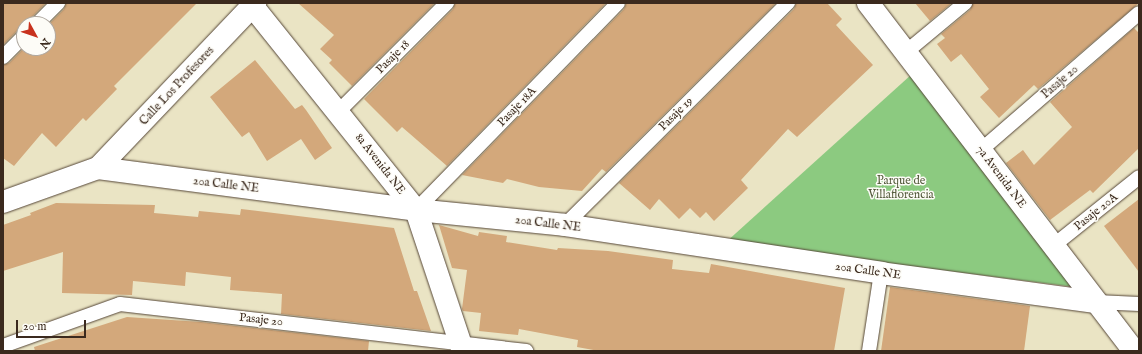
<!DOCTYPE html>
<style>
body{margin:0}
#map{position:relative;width:1142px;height:354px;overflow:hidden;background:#eae4c4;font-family:"IM FELL English",serif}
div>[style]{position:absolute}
.green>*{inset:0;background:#8cca80}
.building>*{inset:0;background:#d3a87b}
.roads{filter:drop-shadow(0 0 1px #554637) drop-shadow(0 0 1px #554637)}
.service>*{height:14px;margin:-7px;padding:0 7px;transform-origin:7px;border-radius:7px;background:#fff}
.minor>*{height:22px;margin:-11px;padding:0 11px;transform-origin:11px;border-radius:11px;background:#fff}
span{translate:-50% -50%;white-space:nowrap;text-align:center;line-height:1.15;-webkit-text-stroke:3px #fdfcf7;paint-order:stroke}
.street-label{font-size:12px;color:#3b2a1e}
.park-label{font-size:12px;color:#535a3b}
.frame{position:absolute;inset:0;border:4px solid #3b2a1e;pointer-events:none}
.north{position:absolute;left:16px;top:16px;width:40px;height:40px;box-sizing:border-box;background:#fdfcf7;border:1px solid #afa8a0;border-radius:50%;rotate:130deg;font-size:11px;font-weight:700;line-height:16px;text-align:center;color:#3b2a1e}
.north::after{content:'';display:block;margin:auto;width:14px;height:18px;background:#c8321e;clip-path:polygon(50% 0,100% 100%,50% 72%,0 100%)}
.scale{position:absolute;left:16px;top:320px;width:70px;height:18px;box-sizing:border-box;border:2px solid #3b2a1e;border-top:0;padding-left:5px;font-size:12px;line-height:14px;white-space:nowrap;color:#3b2a1e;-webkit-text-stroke:3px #fdfcf7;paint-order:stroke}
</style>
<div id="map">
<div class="green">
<div style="clip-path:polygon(912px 74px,1075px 287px,725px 243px)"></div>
</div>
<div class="building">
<div style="clip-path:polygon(3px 3px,46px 3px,31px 18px,29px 24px,24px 24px,24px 28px,18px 30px,3px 45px)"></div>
<div style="clip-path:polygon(66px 3px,197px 3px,114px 86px,117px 89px,86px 121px,83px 118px,56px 147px,42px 133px,14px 166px,3px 158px,3px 65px,9px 63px,24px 48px,48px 48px,48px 25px,64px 9px)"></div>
<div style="clip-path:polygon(298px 3px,435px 3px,352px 86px,329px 63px,332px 60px,320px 49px,334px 35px)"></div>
<div style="clip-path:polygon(455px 3px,606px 3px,447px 166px,402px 127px,397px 132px,364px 99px,453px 9px)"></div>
<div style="clip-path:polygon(626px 3px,776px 3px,606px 172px,602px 169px,582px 191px,539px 187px,507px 179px,503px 183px,462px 175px,624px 9px)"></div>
<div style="clip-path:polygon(796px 3px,827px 3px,842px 19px,836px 25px,873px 65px,797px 137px,788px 129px,741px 180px,748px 188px,714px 221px,706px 212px,700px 218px,690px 208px,679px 219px,659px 199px,650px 210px,619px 183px,794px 9px)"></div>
<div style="clip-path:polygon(915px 3px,952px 3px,930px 21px)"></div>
<div style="clip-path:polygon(973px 3px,1139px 3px,1038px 89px,1034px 85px,999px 118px,980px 97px,989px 89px,961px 54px,951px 62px,937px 44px,945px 38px,941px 34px,970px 10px)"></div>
<div style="clip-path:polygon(1134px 28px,1139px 33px,1139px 148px,1093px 193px,1090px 190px,1050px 220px,1006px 163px,1023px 150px,1034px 165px,1072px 127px,1050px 102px)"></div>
<div style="clip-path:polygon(255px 60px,295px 109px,302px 105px,306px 110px,332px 148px,315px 160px,301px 139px,267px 161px,249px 132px,242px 137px,210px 97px)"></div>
<div style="clip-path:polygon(1139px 199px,1139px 272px,1104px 226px)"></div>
<div style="clip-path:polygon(56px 203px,155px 205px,154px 213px,198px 217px,199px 211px,240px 215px,241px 209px,394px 228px,414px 291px,417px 291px,431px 331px,281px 314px,282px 294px,230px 290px,231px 277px,186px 272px,185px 286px,133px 281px,132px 295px,62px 293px,63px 252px,3px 271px,3px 225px,31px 215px,30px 213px)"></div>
<div style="clip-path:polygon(439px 225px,478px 236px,479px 232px,507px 236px,506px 242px,557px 250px,558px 248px,608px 251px,673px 260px,672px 269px,709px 273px,711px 264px,845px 288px,834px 351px,599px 351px,577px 347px,578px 340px,519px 329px,518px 335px,479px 331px,481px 313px,463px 311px,462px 309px,467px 270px,452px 268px)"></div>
<div style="clip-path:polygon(890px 287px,1030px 306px,1024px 351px,881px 351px)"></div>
<div style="clip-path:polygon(127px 317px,201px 322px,369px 341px,368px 351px,35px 351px,34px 347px)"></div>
</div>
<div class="roads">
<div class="service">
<div style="left:37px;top:24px;width:30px;rotate:-45deg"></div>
<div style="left:906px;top:52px;width:77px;rotate:-39.7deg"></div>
<div style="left:3px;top:57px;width:30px;rotate:-45deg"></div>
<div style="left:339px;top:111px;width:153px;rotate:-45deg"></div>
<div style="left:981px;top:150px;width:209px;rotate:-40.9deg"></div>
<div style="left:416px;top:210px;width:289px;rotate:-45.7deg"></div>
<div style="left:565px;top:225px;width:315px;rotate:-44.9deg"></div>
<div style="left:1053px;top:246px;width:110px;rotate:-38.7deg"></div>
<div style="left:1096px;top:302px;width:43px;rotate:2.7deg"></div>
<div style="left:3px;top:346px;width:124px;rotate:-19.7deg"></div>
<div style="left:120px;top:304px;width:409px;rotate:6.6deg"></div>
<div style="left:869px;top:351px;width:79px;rotate:-81.3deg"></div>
</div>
<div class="minor">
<div style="left:250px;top:3px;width:265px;rotate:51.3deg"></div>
<div style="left:416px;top:210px;width:149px;rotate:71.6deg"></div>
<div style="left:868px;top:3px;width:438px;rotate:52.6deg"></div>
<div style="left:98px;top:168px;width:228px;rotate:-46.4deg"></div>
<div style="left:3px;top:202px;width:101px;rotate:-19.7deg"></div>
<div style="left:98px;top:168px;width:321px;rotate:7.5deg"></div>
<div style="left:416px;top:210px;width:150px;rotate:5.7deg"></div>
<div style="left:565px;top:225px;width:320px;rotate:8.6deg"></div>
<div style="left:881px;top:273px;width:217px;rotate:7.7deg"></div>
</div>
</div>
<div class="street-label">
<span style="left:393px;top:57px;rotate:-45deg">Pasaje 18</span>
<span style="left:1060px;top:82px;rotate:-41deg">Pasaje 20</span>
<span style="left:177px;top:86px;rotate:-47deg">Calle Los Profesores</span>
<span style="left:517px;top:107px;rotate:-46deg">Pasaje 18A</span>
<span style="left:676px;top:114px;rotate:-45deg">Pasaje 19</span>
<span style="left:380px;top:164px;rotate:52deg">8a Avenida NE</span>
<span style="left:1001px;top:177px;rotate:53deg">7a Avenida NE</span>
<span style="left:226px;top:185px;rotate:7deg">20a Calle NE</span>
<span style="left:1096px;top:212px;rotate:-39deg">Pasaje 20A</span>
<span style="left:548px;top:224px;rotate:7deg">20a Calle NE</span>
<span style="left:868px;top:271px;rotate:8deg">20a Calle NE</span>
<span style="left:261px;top:320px;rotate:6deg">Pasaje 20</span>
</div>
<div class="park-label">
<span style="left:901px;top:188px">Parque de<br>Villaflorencia</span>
</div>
<div class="frame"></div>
<div class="north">N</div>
<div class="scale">20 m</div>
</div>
